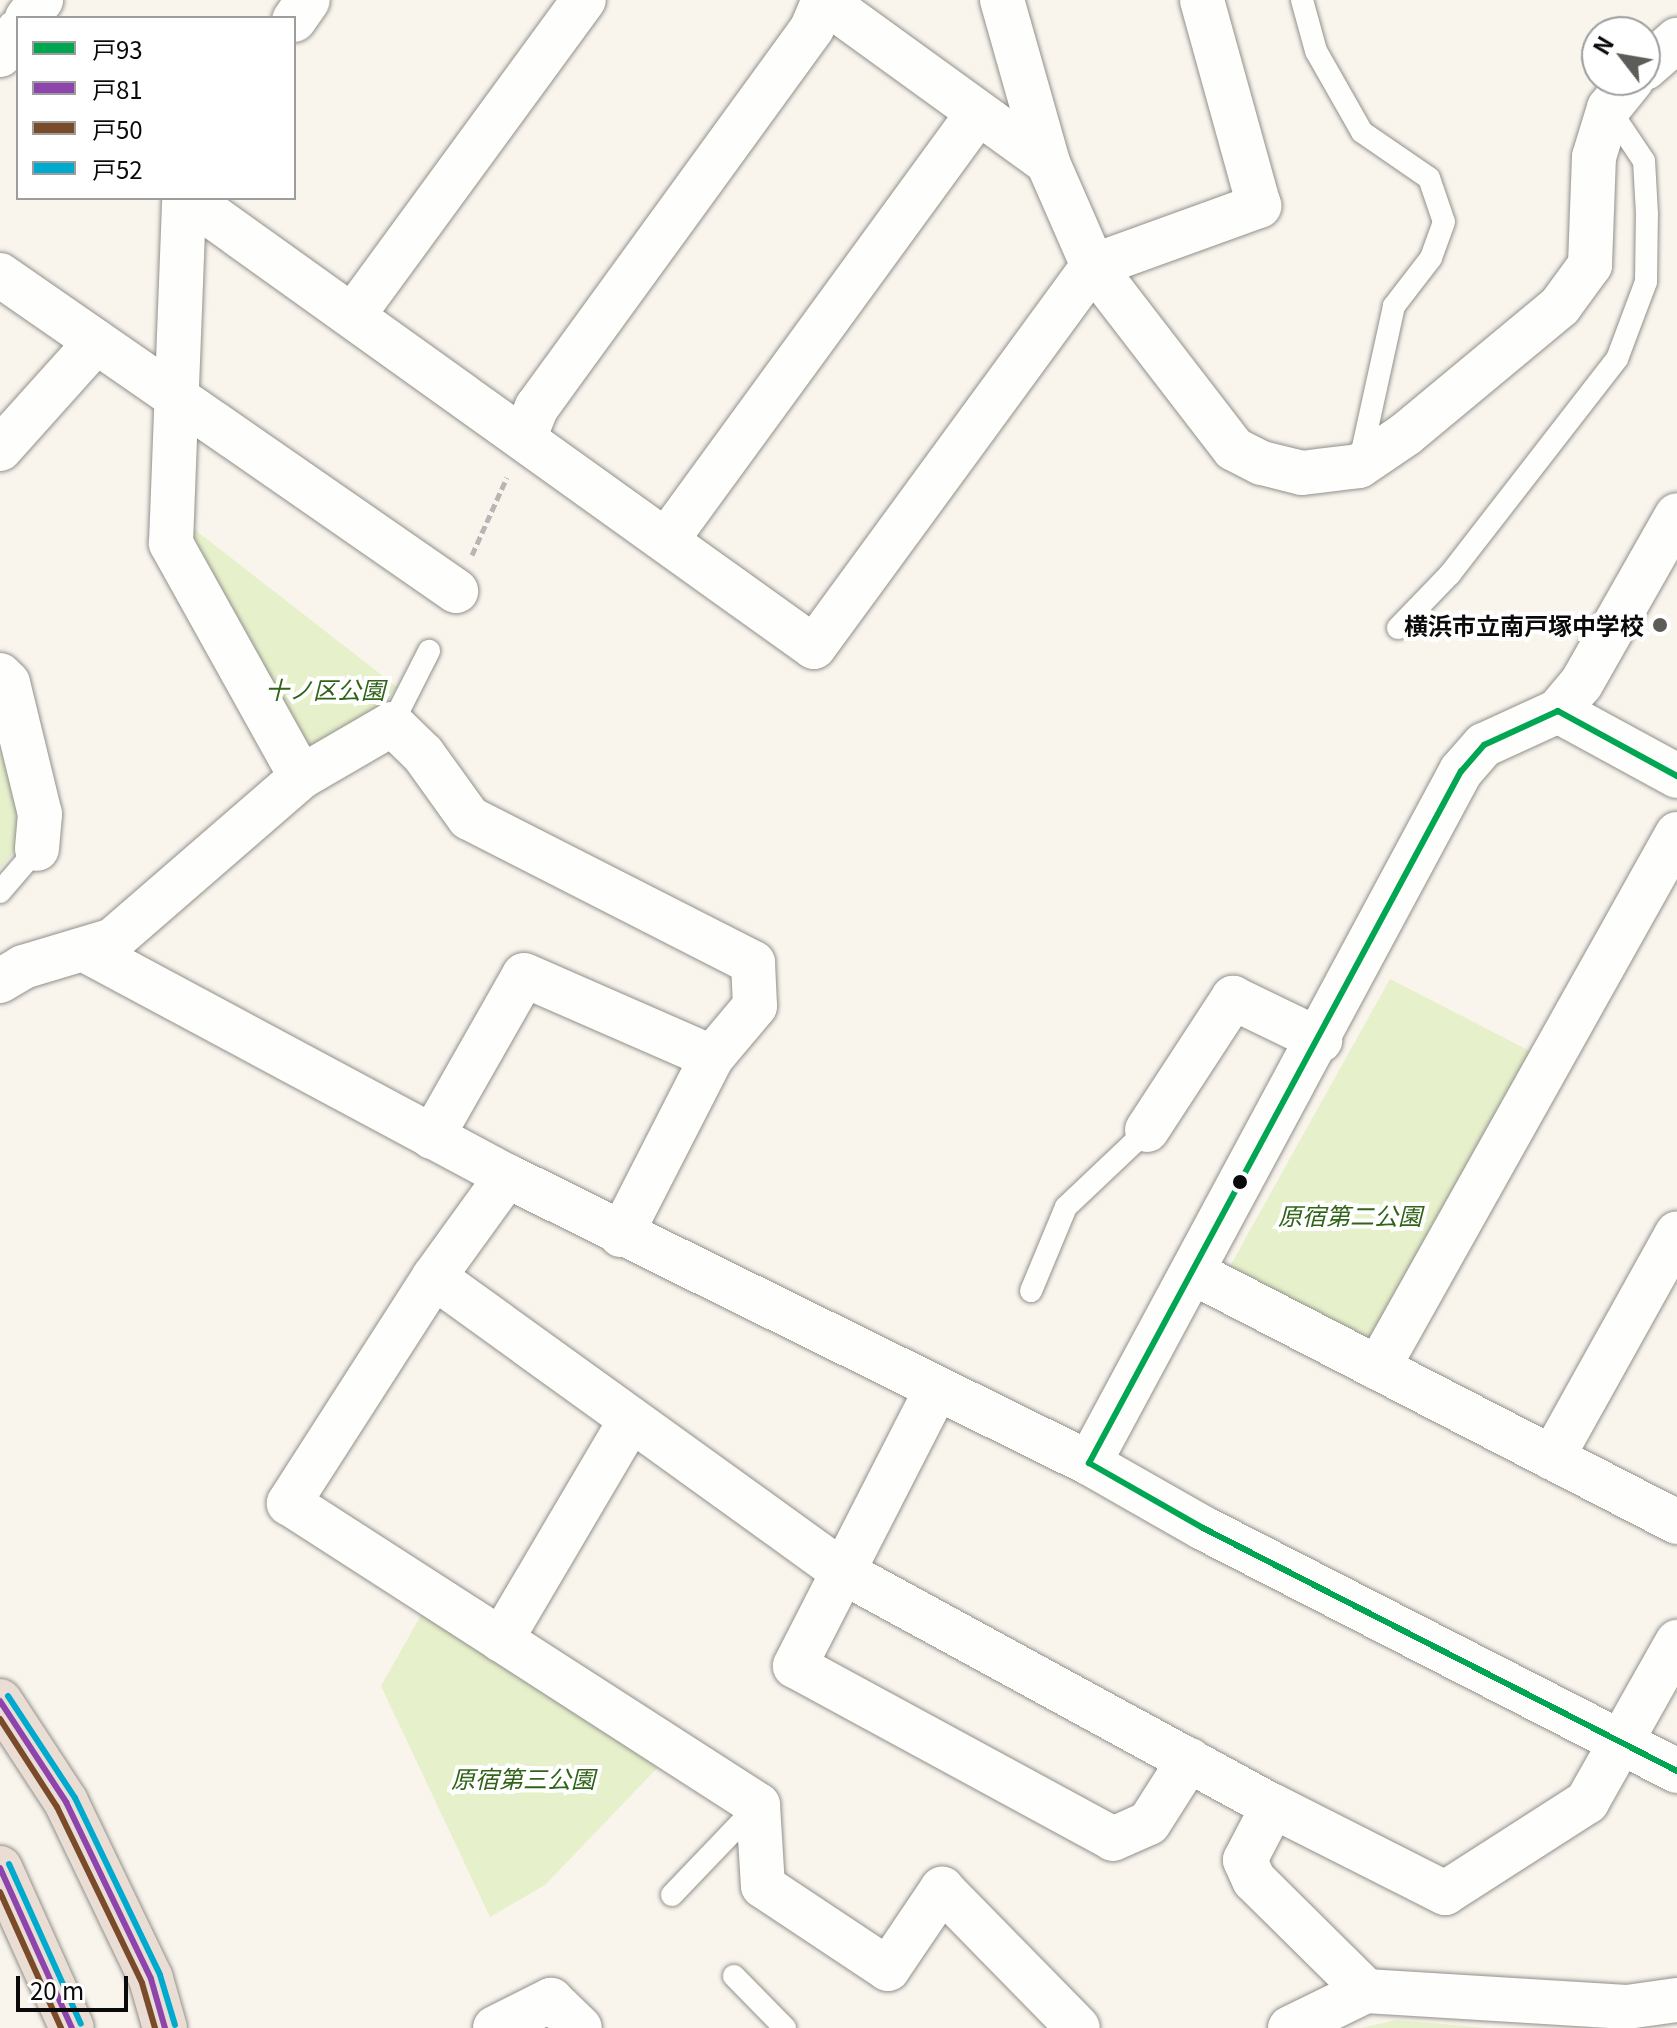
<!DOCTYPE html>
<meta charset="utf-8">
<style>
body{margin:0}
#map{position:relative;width:1677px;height:2028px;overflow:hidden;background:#f9f5ed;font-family:Georgia,"Noto Sans JP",serif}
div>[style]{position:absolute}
.green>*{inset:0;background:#e6f0cb}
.path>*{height:5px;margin-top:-2.5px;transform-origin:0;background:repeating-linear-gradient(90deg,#b7b6b5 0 8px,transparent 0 12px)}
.roads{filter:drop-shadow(0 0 2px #92908c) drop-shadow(0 0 2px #92908c)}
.service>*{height:22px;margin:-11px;padding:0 11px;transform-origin:11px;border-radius:11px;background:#fefefc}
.minor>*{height:44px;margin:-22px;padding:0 22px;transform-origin:22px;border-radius:22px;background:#fefefc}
.tertiary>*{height:44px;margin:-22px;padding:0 22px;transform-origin:22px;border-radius:22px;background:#fefefc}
.trunk>*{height:44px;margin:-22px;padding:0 22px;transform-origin:22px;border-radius:22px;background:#eaded4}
.bus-1>*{height:6px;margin:-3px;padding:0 3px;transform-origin:3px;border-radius:3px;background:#00a651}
.bus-2>*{height:6px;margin:-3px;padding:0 3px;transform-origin:3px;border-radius:3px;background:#8e44ad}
.bus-3>*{height:6px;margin:-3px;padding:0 3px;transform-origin:3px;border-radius:3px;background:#7a4b2a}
.bus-4>*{height:6px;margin:-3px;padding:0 3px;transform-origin:3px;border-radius:3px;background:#00a9ce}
.dots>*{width:22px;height:22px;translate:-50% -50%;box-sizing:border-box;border:4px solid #fff;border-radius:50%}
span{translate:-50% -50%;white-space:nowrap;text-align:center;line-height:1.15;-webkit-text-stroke:8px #fff;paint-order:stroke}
.poi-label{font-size:24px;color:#0a0a0a;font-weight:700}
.right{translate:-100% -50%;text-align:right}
.park-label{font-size:24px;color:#316418;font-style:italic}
.legend{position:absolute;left:16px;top:16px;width:280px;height:184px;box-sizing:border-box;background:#fff;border:2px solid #9d9d9d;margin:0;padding:10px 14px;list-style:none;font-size:24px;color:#0a0a0a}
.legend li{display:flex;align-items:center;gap:16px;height:40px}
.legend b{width:40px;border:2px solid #9d9d9d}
.north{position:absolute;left:1581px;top:16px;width:80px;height:80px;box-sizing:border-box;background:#fff;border:2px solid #9d9d9d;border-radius:50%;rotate:301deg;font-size:22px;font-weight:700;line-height:32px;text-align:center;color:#0a0a0a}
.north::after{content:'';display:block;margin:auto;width:28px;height:36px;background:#5e5c59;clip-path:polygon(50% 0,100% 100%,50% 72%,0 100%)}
.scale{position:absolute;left:16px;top:1976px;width:112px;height:36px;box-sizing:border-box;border:4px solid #0a0a0a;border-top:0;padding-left:10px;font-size:24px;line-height:28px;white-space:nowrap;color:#0a0a0a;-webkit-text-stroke:6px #fff;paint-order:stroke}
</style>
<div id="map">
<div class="green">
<div style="clip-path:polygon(190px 526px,397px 687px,381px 713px,308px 755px,193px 551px)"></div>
<div style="clip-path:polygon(4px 715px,22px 842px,0 868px,0 716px)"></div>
<div style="clip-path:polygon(1390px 979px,1532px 1052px,1368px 1351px,1230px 1266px)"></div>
<div style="clip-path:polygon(425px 1608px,663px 1762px,545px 1885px,490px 1917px,381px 1686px)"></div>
<div style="clip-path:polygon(1396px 2020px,1487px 2028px,1361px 2028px)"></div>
</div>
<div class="path">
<div style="left:472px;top:555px;width:85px;rotate:-65.8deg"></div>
</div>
<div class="roads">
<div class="service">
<div style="left:1302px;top:0;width:53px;rotate:74.6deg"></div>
<div style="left:1316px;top:51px;width:93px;rotate:60.4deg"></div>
<div style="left:1362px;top:132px;width:81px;rotate:34.5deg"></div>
<div style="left:1429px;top:178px;width:46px;rotate:71.2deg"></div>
<div style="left:1444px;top:222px;width:38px;rotate:110deg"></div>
<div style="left:1431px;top:258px;width:61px;rotate:127.6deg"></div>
<div style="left:1394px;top:306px;width:159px;rotate:102.4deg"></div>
<div style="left:1398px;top:628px;width:75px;rotate:-46.1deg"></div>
<div style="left:1450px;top:574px;width:272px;rotate:-52.2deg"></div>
<div style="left:1617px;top:359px;width:82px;rotate:-69.4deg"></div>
<div style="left:1646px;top:282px;width:68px;rotate:-89.2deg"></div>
<div style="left:1647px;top:214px;width:53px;rotate:-93.2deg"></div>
<div style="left:1644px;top:161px;width:63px;rotate:-123.9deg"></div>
<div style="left:392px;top:724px;width:82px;rotate:-63.1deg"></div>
<div style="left:0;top:892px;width:57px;rotate:-49.3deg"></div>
<div style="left:1031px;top:1291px;width:91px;rotate:-67.4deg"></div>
<div style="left:1066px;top:1207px;width:112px;rotate:-43.5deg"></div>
<div style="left:672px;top:1895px;width:123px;rotate:-46.3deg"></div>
<div style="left:734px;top:1976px;width:73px;rotate:45.6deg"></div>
</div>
<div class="minor">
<div style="left:823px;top:0;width:278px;rotate:35.9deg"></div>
<div style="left:1002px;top:0;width:169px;rotate:74.2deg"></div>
<div style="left:1048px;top:163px;width:112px;rotate:66.4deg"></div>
<div style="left:1093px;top:266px;width:231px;rotate:52.4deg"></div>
<div style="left:1234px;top:449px;width:31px;rotate:27deg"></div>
<div style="left:1262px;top:463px;width:41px;rotate:14deg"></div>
<div style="left:1302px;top:473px;width:57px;rotate:-7deg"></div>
<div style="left:1359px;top:466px;width:57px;rotate:-34.2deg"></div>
<div style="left:1406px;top:434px;width:200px;rotate:-39.7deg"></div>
<div style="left:1560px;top:306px;width:51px;rotate:-53.8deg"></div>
<div style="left:1590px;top:265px;width:108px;rotate:-87.9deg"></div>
<div style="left:1594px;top:157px;width:51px;rotate:-73deg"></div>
<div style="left:1609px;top:108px;width:36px;rotate:-51deg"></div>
<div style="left:27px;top:18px;width:23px;rotate:-52deg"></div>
<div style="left:0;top:55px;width:30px;rotate:-53deg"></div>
<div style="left:1645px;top:68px;width:43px;rotate:-41.2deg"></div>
<div style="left:187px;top:198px;width:771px;rotate:35.61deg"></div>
<div style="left:814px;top:647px;width:472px;rotate:-53.8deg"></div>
<div style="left:1093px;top:266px;width:177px;rotate:-19.9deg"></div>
<div style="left:1259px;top:206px;width:214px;rotate:-105.5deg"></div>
<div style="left:0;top:275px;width:555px;rotate:34.72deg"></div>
<div style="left:354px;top:314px;width:389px;rotate:-53.8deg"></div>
<div style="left:525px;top:436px;width:31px;rotate:-68deg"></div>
<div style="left:537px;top:407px;width:468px;rotate:-54deg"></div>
<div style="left:812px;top:28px;width:30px;rotate:-67deg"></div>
<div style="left:0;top:449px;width:144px;rotate:-48.1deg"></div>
<div style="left:668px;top:538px;width:526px;rotate:-53.89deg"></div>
<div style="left:0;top:675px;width:11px;rotate:45deg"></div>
<div style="left:8px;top:683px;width:135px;rotate:76.3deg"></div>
<div style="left:40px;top:814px;width:35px;rotate:95deg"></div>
<div style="left:1558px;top:711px;width:136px;rotate:28.6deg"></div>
<div style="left:301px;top:777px;width:105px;rotate:-30.2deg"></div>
<div style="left:392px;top:724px;width:43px;rotate:44.1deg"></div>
<div style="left:423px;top:754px;width:79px;rotate:54.3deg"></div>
<div style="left:469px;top:818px;width:319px;rotate:27deg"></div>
<div style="left:753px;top:963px;width:43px;rotate:87.3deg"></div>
<div style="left:755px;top:1006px;width:67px;rotate:130.1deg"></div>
<div style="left:712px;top:1057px;width:200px;rotate:117.1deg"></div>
<div style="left:1147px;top:1130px;width:158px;rotate:-56.9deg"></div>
<div style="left:1233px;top:998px;width:97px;rotate:25.8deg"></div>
<div style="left:432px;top:1137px;width:186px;rotate:-60.4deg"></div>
<div style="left:524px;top:975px;width:205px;rotate:23.6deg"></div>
<div style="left:507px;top:1176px;width:125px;rotate:125.9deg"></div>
<div style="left:434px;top:1277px;width:269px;rotate:122.7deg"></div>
<div style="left:289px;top:1503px;width:558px;rotate:32.78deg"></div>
<div style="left:758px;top:1805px;width:81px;rotate:86.5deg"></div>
<div style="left:763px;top:1886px;width:150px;rotate:33.6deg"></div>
<div style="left:888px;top:1969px;width:97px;rotate:-56deg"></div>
<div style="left:942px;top:1889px;width:194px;rotate:45.6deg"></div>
<div style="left:1192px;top:1272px;width:546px;rotate:27.27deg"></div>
<div style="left:434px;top:1277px;width:504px;rotate:35.8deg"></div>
<div style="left:843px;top:1572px;width:490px;rotate:28.6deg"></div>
<div style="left:1273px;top:1806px;width:193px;rotate:26.8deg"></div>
<div style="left:1445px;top:1893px;width:169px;rotate:-32.7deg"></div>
<div style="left:1587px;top:1802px;width:184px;rotate:-60.6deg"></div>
<div style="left:1378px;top:1368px;width:612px;rotate:-60.75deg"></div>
<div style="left:936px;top:1390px;width:310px;rotate:117.1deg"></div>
<div style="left:795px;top:1666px;width:362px;rotate:28.5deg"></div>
<div style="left:1113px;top:1839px;width:39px;rotate:-24deg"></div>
<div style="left:1149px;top:1823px;width:75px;rotate:-57.6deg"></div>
<div style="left:1552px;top:1458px;width:257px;rotate:-60.9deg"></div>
<div style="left:501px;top:1640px;width:256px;rotate:-59.5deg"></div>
<div style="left:1273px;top:1806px;width:61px;rotate:117.4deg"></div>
<div style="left:1245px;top:1860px;width:22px;rotate:66deg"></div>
<div style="left:1254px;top:1880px;width:158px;rotate:44.7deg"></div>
<div style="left:495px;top:2028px;width:63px;rotate:-26.6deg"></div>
<div style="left:551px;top:2000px;width:40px;rotate:44deg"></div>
<div style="left:1290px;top:2028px;width:85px;rotate:-26deg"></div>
<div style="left:1366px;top:1991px;width:261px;rotate:3.5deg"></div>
<div style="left:1627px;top:2007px;width:50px;rotate:-8deg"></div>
</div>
<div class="tertiary">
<div style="left:294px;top:20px;width:24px;rotate:-55deg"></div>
<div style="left:85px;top:950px;width:479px;rotate:28.2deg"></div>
<div style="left:507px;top:1176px;width:649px;rotate:26.25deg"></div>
<div style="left:1089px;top:1463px;width:131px;rotate:29.7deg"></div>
<div style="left:1203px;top:1528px;width:533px;rotate:27.14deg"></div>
<div style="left:0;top:981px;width:27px;rotate:-31deg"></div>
<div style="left:23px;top:967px;width:94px;rotate:-16.7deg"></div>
<div style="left:113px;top:940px;width:249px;rotate:-40.9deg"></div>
<div style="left:301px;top:777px;width:268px;rotate:-119.1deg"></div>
<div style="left:171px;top:543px;width:345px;rotate:-87.8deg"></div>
<div style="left:1089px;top:1463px;width:786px;rotate:-61.74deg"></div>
<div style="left:1461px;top:771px;width:35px;rotate:-49deg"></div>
<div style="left:1484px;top:745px;width:81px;rotate:-24.7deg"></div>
<div style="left:1558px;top:711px;width:35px;rotate:-50deg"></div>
<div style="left:1581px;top:684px;width:194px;rotate:-60.4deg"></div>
</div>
<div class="trunk">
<div style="left:0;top:1701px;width:121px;rotate:56.8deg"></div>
<div style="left:66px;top:1802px;width:196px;rotate:64.3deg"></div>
<div style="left:151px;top:1979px;width:51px;rotate:74.1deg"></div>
<div style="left:0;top:1868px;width:175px;rotate:65.8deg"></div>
</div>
</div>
<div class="bus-1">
<div style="left:1677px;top:776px;width:136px;rotate:-151.4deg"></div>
<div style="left:1558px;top:711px;width:81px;rotate:155.3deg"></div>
<div style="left:1484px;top:745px;width:35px;rotate:131deg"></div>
<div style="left:1461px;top:771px;width:786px;rotate:118.26deg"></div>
<div style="left:1089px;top:1463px;width:131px;rotate:29.7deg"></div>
<div style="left:1203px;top:1528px;width:533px;rotate:27.14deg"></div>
</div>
<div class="bus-2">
<div style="left:0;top:1701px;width:121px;rotate:56.8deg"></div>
<div style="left:66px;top:1802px;width:196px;rotate:64.3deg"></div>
<div style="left:151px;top:1979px;width:51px;rotate:74.1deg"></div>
<div style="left:0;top:1868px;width:175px;rotate:65.8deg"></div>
</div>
<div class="bus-3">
<div style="left:0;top:1719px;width:105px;rotate:57.1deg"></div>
<div style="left:57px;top:1807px;width:195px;rotate:64.2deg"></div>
<div style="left:142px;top:1983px;width:47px;rotate:73.9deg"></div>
<div style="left:0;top:1892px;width:149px;rotate:65.8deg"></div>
</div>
<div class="bus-4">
<div style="left:8px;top:1696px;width:122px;rotate:56.7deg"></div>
<div style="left:75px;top:1798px;width:196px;rotate:64.3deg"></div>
<div style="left:160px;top:1975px;width:52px;rotate:73.3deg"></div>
<div style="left:9px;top:1864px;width:175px;rotate:65.8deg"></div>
</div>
<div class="dots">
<div style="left:1660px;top:625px;background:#5e5c59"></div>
<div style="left:1240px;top:1182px;background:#0a0a0a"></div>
</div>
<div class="poi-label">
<span class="right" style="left:1644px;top:625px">横浜市立南戸塚中学校</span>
</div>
<div class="park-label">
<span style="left:325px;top:689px">十ノ区公園</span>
<span style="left:1350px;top:1215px">原宿第二公園</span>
<span style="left:523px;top:1778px">原宿第三公園</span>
</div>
<ul class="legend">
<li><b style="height:10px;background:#00a651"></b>戸93</li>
<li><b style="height:10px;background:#8e44ad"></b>戸81</li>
<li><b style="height:10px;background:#7a4b2a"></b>戸50</li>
<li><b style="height:10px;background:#00a9ce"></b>戸52</li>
</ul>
<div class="north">N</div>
<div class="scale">20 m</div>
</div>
